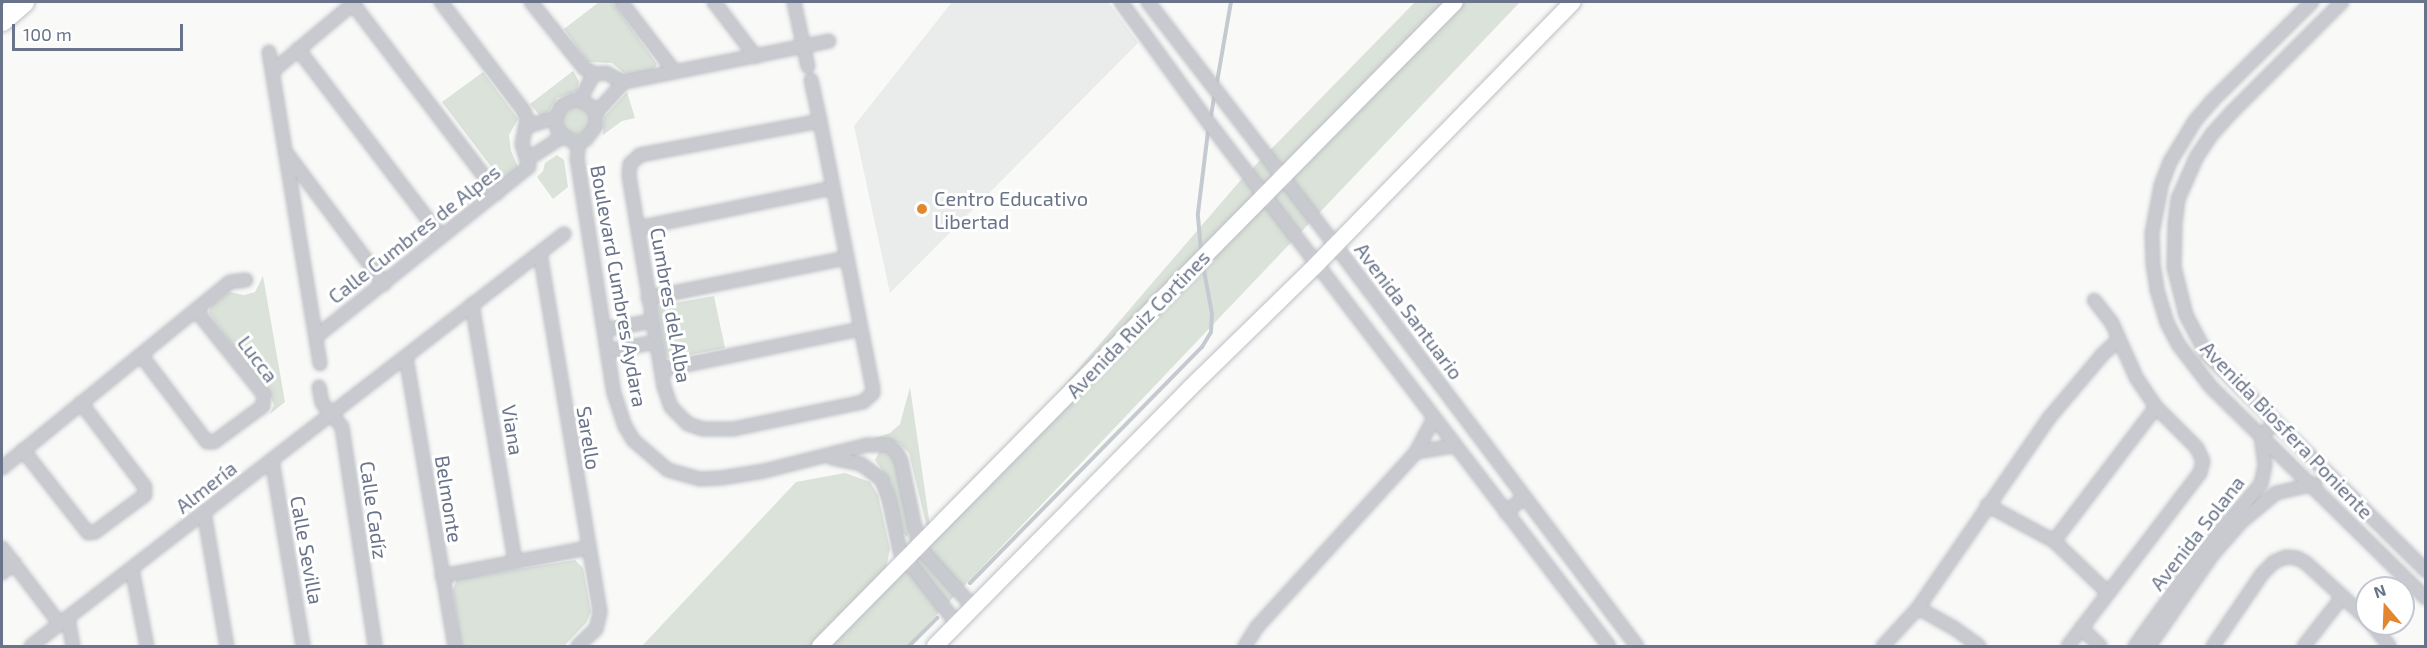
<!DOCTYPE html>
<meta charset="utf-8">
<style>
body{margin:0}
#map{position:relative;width:2427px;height:648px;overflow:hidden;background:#f9faf8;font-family:"Exo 2",sans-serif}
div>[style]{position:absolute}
.built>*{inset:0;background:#eaebeb}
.green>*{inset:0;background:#dae2d9}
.round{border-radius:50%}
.stream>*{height:4px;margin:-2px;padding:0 2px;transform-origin:2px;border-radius:2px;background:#c5cad1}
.roads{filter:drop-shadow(0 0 2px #bdbfc5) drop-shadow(0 0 2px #bdbfc5)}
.street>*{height:12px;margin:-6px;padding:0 6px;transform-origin:6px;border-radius:6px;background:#c8cacf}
.secondary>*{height:16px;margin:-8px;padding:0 8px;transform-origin:8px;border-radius:8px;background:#fff}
.highway>*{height:22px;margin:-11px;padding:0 11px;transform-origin:11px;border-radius:11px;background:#fff}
.dots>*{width:16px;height:16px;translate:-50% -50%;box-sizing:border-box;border:3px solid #fff;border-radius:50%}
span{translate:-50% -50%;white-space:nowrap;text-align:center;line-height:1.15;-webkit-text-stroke:6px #fff;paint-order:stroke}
.poi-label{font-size:20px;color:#697389}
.left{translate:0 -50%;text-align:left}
.street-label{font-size:20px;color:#697389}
.frame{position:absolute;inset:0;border:3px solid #697389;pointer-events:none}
.north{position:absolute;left:2355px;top:576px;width:60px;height:60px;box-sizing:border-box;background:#fff;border:2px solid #c3c7d0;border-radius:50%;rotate:341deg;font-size:16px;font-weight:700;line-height:24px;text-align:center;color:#697389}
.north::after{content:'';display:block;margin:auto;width:21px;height:27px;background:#e28730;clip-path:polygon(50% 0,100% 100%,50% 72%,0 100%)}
.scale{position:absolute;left:12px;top:24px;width:171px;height:27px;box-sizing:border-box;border:3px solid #697389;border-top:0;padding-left:8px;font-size:18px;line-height:21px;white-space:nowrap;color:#697389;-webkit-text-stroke:4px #fff;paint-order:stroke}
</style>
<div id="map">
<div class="built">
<div style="clip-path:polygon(952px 2px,1108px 2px,1138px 43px,890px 293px,854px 126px)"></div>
</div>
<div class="green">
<div style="clip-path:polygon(599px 2px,612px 2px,657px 64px,653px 72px,629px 77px,612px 63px,588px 62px,564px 29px)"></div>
<div style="clip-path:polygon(1415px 2px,1520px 2px,907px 646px,642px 646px,796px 482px,845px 473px,870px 482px,878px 495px,890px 549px,886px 568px,915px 559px,1239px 182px)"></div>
<div style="clip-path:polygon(573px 71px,579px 81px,577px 91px,557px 98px,547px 114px,541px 117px,530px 104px)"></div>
<div style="clip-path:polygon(483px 72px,518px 119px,509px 135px,511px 151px,518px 167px,504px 180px,499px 177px,442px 102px)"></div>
<div style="clip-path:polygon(627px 92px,635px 118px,622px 121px,603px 135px,604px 117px)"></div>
<div class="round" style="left:562px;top:106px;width:28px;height:28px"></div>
<div style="clip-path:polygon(557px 155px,564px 160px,568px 187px,553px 199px,537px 177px,543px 171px,545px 163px)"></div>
<div style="clip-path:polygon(263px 276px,285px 402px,270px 414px,274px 405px,271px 397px,209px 313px,211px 306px,229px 292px,244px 295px,255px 292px)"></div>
<div style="clip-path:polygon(714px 296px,725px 348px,669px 359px,666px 356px,658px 306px)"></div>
<div style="clip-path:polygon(910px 387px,930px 526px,927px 528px,909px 453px,899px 443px,876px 441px,875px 438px,890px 433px,900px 424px)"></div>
<div style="clip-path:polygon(887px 450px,894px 455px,910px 530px,907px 537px,902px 532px,891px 483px,875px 460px,879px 452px)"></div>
<div style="clip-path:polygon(575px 560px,583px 568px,591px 612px,586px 623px,564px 646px,461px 646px,453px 589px,457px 579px)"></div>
</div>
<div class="stream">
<div style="left:1217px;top:82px;width:81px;rotate:-80.1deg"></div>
<div style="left:1211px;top:116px;width:19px;rotate:-81deg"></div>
<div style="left:1201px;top:251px;width:38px;rotate:-95deg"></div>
<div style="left:1198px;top:213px;width:83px;rotate:-83deg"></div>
<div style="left:970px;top:583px;width:331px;rotate:-45.5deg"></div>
<div style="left:1202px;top:347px;width:17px;rotate:-59deg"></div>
<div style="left:1211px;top:332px;width:18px;rotate:-87deg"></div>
<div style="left:1212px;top:314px;width:50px;rotate:-100.4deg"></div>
<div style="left:909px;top:646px;width:40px;rotate:-45deg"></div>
</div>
<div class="roads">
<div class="street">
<div style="left:531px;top:2px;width:85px;rotate:51.2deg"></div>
<div style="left:584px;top:68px;width:12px;rotate:31deg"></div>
<div style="left:594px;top:74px;width:12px;rotate:-5deg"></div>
<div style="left:606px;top:73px;width:20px;rotate:27deg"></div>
<div style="left:621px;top:2px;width:88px;rotate:52.4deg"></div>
<div style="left:714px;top:2px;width:69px;rotate:52.6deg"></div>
<div style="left:794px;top:2px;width:66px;rotate:77.8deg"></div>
<div style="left:1121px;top:2px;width:150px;rotate:54deg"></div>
<div style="left:1209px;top:123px;width:658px;rotate:52.59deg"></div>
<div style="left:1148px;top:2px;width:307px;rotate:52.4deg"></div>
<div style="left:1335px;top:245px;width:502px;rotate:53.02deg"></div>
<div style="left:2312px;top:2px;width:139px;rotate:135.3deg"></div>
<div style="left:2213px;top:100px;width:28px;rotate:131deg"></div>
<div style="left:2195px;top:121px;width:48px;rotate:121.4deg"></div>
<div style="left:2170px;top:162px;width:26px;rotate:111deg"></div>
<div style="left:2161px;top:186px;width:48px;rotate:100.8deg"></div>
<div style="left:2152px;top:233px;width:31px;rotate:88deg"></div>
<div style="left:2153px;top:264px;width:26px;rotate:81deg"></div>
<div style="left:2157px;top:290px;width:34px;rotate:73deg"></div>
<div style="left:2167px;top:323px;width:24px;rotate:62deg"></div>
<div style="left:2178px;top:344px;width:54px;rotate:52.5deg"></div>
<div style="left:2211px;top:387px;width:301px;rotate:44.5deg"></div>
<div style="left:2342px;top:2px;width:157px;rotate:135deg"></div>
<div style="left:2231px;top:113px;width:28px;rotate:132deg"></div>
<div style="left:2212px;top:134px;width:27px;rotate:124deg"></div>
<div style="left:2197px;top:156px;width:47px;rotate:113.8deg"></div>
<div style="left:2178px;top:199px;width:25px;rotate:97deg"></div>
<div style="left:2175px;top:224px;width:43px;rotate:91.3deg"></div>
<div style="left:2174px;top:267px;width:49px;rotate:76deg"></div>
<div style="left:2186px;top:315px;width:43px;rotate:62.2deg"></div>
<div style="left:2206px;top:353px;width:310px;rotate:44.7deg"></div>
<div style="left:353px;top:4px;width:238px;rotate:52.7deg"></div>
<div style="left:298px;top:49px;width:236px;rotate:52.7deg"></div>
<div style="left:269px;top:52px;width:316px;rotate:80.7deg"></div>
<div style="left:273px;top:71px;width:107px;rotate:-40.1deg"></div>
<div style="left:811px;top:80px;width:42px;rotate:77.6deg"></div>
<div style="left:820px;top:121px;width:273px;rotate:78.8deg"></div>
<div style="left:873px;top:389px;width:4px;rotate:90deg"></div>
<div style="left:873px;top:393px;width:13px;rotate:138deg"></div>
<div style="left:863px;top:402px;width:132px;rotate:168.2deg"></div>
<div style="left:734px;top:429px;width:31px;rotate:180deg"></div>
<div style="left:703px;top:429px;width:16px;rotate:-162deg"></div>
<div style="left:688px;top:424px;width:24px;rotate:-135deg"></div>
<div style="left:671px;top:407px;width:21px;rotate:-109deg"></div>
<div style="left:664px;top:387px;width:215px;rotate:-99.4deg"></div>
<div style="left:629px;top:175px;width:11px;rotate:-85deg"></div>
<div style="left:630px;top:164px;width:13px;rotate:-42deg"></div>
<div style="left:640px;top:155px;width:183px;rotate:-10.7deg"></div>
<div style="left:624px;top:82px;width:209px;rotate:-11.3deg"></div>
<div style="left:580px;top:100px;width:30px;rotate:-62deg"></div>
<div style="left:596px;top:113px;width:42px;rotate:-47.9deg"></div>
<div style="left:525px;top:127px;width:31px;rotate:-17deg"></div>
<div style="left:555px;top:118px;width:13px;rotate:-63deg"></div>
<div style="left:561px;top:106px;width:13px;rotate:-27deg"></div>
<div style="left:573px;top:100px;width:7px"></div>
<div style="left:580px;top:100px;width:14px;rotate:30deg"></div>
<div style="left:592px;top:107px;width:7px;rotate:56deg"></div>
<div style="left:596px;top:113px;width:13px;rotate:90deg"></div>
<div style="left:596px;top:126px;width:18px;rotate:128deg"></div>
<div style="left:585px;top:140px;width:12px;rotate:171deg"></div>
<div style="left:573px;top:142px;width:18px;rotate:-146deg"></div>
<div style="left:558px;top:132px;width:14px;rotate:-102deg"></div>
<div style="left:579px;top:142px;width:16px;rotate:97deg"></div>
<div style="left:577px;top:158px;width:238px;rotate:81.1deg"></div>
<div style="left:614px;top:393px;width:35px;rotate:72deg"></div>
<div style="left:625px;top:426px;width:16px;rotate:60deg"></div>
<div style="left:633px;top:440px;width:46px;rotate:40.6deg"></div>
<div style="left:668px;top:470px;width:33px;rotate:16deg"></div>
<div style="left:700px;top:479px;width:21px;rotate:-3deg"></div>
<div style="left:721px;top:478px;width:44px;rotate:-9.2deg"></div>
<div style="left:764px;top:471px;width:106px;rotate:-14.2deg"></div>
<div style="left:867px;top:445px;width:21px"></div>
<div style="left:888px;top:445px;width:10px;rotate:37deg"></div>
<div style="left:896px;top:451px;width:11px;rotate:63deg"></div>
<div style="left:901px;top:461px;width:88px;rotate:78.2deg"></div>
<div style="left:919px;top:547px;width:82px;rotate:48deg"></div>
<div style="left:288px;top:155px;width:161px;rotate:53.3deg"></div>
<div style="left:528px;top:159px;width:40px;rotate:-32.9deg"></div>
<div style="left:638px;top:228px;width:199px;rotate:-11.6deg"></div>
<div style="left:540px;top:253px;width:364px;rotate:80.5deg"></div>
<div style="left:600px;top:612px;width:17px;rotate:103deg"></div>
<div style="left:596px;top:629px;width:25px;rotate:137deg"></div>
<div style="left:648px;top:298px;width:203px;rotate:-11.4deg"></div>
<div style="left:472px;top:304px;width:262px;rotate:80.5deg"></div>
<div style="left:604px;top:330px;width:49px;rotate:-10.6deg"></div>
<div style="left:317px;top:336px;width:271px;rotate:-38.6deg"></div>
<div style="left:529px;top:167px;width:24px;rotate:-107deg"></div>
<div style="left:522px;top:144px;width:25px;rotate:-78deg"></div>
<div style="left:527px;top:120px;width:9px;rotate:-108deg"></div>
<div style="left:524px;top:111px;width:137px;rotate:-127.3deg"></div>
<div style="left:608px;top:351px;width:49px;rotate:-10.6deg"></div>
<div style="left:141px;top:355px;width:109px;rotate:52.8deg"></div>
<div style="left:207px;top:442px;width:7px"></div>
<div style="left:214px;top:442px;width:61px;rotate:-36.3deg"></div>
<div style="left:263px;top:406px;width:11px;rotate:-85deg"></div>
<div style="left:264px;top:395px;width:109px;rotate:-128.7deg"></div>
<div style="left:406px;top:357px;width:293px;rotate:80.4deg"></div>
<div style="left:661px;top:370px;width:204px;rotate:-11.6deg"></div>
<div style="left:319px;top:387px;width:16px;rotate:79deg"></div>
<div style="left:322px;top:403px;width:31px;rotate:50deg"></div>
<div style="left:342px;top:427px;width:221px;rotate:81.4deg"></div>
<div style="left:23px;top:450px;width:105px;rotate:51.9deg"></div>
<div style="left:88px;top:533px;width:7px;rotate:-8deg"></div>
<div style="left:95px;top:532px;width:62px;rotate:-36.5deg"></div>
<div style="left:145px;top:495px;width:8px;rotate:-90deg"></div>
<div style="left:145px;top:487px;width:106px;rotate:-127.3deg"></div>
<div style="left:1416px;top:452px;width:39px;rotate:-9deg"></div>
<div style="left:832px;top:458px;width:30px;rotate:12deg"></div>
<div style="left:861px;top:464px;width:26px;rotate:37deg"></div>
<div style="left:882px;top:480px;width:20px;rotate:70deg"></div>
<div style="left:889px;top:499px;width:53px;rotate:78.1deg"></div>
<div style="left:900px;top:551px;width:93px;rotate:52deg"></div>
<div style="left:272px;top:460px;width:189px;rotate:80.5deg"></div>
<div style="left:2px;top:468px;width:294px;rotate:-39.2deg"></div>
<div style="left:230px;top:282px;width:16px;rotate:-7deg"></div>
<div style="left:1987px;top:505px;width:76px;rotate:28.2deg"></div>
<div style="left:2054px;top:541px;width:75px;rotate:43.9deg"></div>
<div style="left:204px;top:512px;width:136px;rotate:80.3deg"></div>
<div style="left:1506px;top:513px;width:24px;rotate:-42deg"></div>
<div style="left:2054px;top:541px;width:168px;rotate:-52.7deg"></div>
<div style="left:2px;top:548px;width:96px;rotate:52.7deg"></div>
<div style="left:132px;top:569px;width:78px;rotate:79deg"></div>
<div style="left:2px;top:573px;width:16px;rotate:-40deg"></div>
<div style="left:442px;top:576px;width:148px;rotate:-10.9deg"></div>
<div style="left:1918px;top:608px;width:41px;rotate:29.1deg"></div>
<div style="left:1954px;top:628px;width:31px;rotate:36deg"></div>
<div style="left:68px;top:618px;width:28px;rotate:80deg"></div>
<div style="left:2372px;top:624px;width:28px;rotate:52deg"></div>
<div style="left:2081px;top:628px;width:26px;rotate:43deg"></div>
<div style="left:31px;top:646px;width:674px;rotate:-37.7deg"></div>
<div style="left:1245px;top:646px;width:22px;rotate:-58deg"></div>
<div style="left:1257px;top:627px;width:236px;rotate:-47.7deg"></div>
<div style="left:1416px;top:452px;width:38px;rotate:-62deg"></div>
<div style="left:1883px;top:646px;width:52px;rotate:-47.4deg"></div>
<div style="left:1918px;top:608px;width:231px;rotate:-55.4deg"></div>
<div style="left:2049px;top:418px;width:82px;rotate:-49.9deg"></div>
<div style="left:2102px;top:355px;width:22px;rotate:-43deg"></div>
<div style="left:2068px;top:646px;width:218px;rotate:-52.7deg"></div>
<div style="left:2200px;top:473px;width:12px;rotate:-76deg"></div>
<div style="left:2203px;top:461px;width:14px;rotate:-115deg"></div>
<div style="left:2197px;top:448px;width:58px;rotate:-135deg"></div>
<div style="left:2156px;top:407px;width:36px;rotate:-124deg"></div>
<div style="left:2136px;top:377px;width:59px;rotate:-114deg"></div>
<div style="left:2112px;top:323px;width:29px;rotate:-128deg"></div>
<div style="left:2135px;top:646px;width:118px;rotate:-54.3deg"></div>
<div style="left:2204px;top:550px;width:87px;rotate:-49.2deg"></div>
<div style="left:2261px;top:484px;width:19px;rotate:-78deg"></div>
<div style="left:2265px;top:465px;width:29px;rotate:-98deg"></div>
<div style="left:2261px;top:436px;width:19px;rotate:-43deg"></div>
<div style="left:2149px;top:646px;width:112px;rotate:-55.2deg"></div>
<div style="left:2213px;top:554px;width:44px;rotate:-48.7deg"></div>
<div style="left:2242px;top:521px;width:44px;rotate:-39.5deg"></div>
<div style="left:2276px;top:493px;width:40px;rotate:-13deg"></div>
<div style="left:2213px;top:646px;width:87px;rotate:-55.8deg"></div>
<div style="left:2262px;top:574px;width:17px;rotate:-45deg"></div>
<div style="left:2274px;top:562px;width:13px;rotate:-23deg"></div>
<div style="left:2286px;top:557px;width:11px;rotate:5deg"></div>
<div style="left:2297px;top:558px;width:10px;rotate:29deg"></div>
<div style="left:2306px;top:563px;width:83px;rotate:42.6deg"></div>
<div style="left:2304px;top:646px;width:63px;rotate:-52deg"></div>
</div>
<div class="secondary">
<div style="left:820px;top:646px;width:904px;rotate:-45.4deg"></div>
<div style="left:935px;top:646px;width:363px;rotate:-45.3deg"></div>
<div style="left:1190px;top:388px;width:177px;rotate:-44.3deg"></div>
<div style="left:1317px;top:264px;width:366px;rotate:-45.7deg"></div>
</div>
<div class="highway">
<div style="left:2px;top:20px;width:28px;rotate:-41deg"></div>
</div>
</div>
<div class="dots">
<div style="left:922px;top:209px;background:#e28730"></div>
</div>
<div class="poi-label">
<span class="left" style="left:934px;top:210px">Centro Educativo<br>Libertad</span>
</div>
<div class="street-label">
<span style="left:414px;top:234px;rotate:-38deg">Calle Cumbres de Alpes</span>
<span style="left:619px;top:286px;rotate:80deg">Boulevard Cumbres Aydara</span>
<span style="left:671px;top:305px;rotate:80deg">Cumbres del Alba</span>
<span style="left:1409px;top:311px;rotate:53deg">Avenida Santuario</span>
<span style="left:1138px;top:324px;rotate:-46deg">Avenida Ruiz Cortines</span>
<span style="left:258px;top:359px;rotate:53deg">Lucca</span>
<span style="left:513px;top:430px;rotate:81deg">Viana</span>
<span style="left:2287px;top:430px;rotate:46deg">Avenida Biosfera Poniente</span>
<span style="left:589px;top:438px;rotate:81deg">Sarello</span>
<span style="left:206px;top:487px;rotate:-38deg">Almería</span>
<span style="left:449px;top:499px;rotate:81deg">Belmonte</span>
<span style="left:374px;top:510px;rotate:82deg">Calle Cadíz</span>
<span style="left:2197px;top:533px;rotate:-52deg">Avenida Solana</span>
<span style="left:307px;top:550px;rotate:80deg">Calle Sevilla</span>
</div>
<div class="frame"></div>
<div class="north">N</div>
<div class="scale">100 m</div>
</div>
